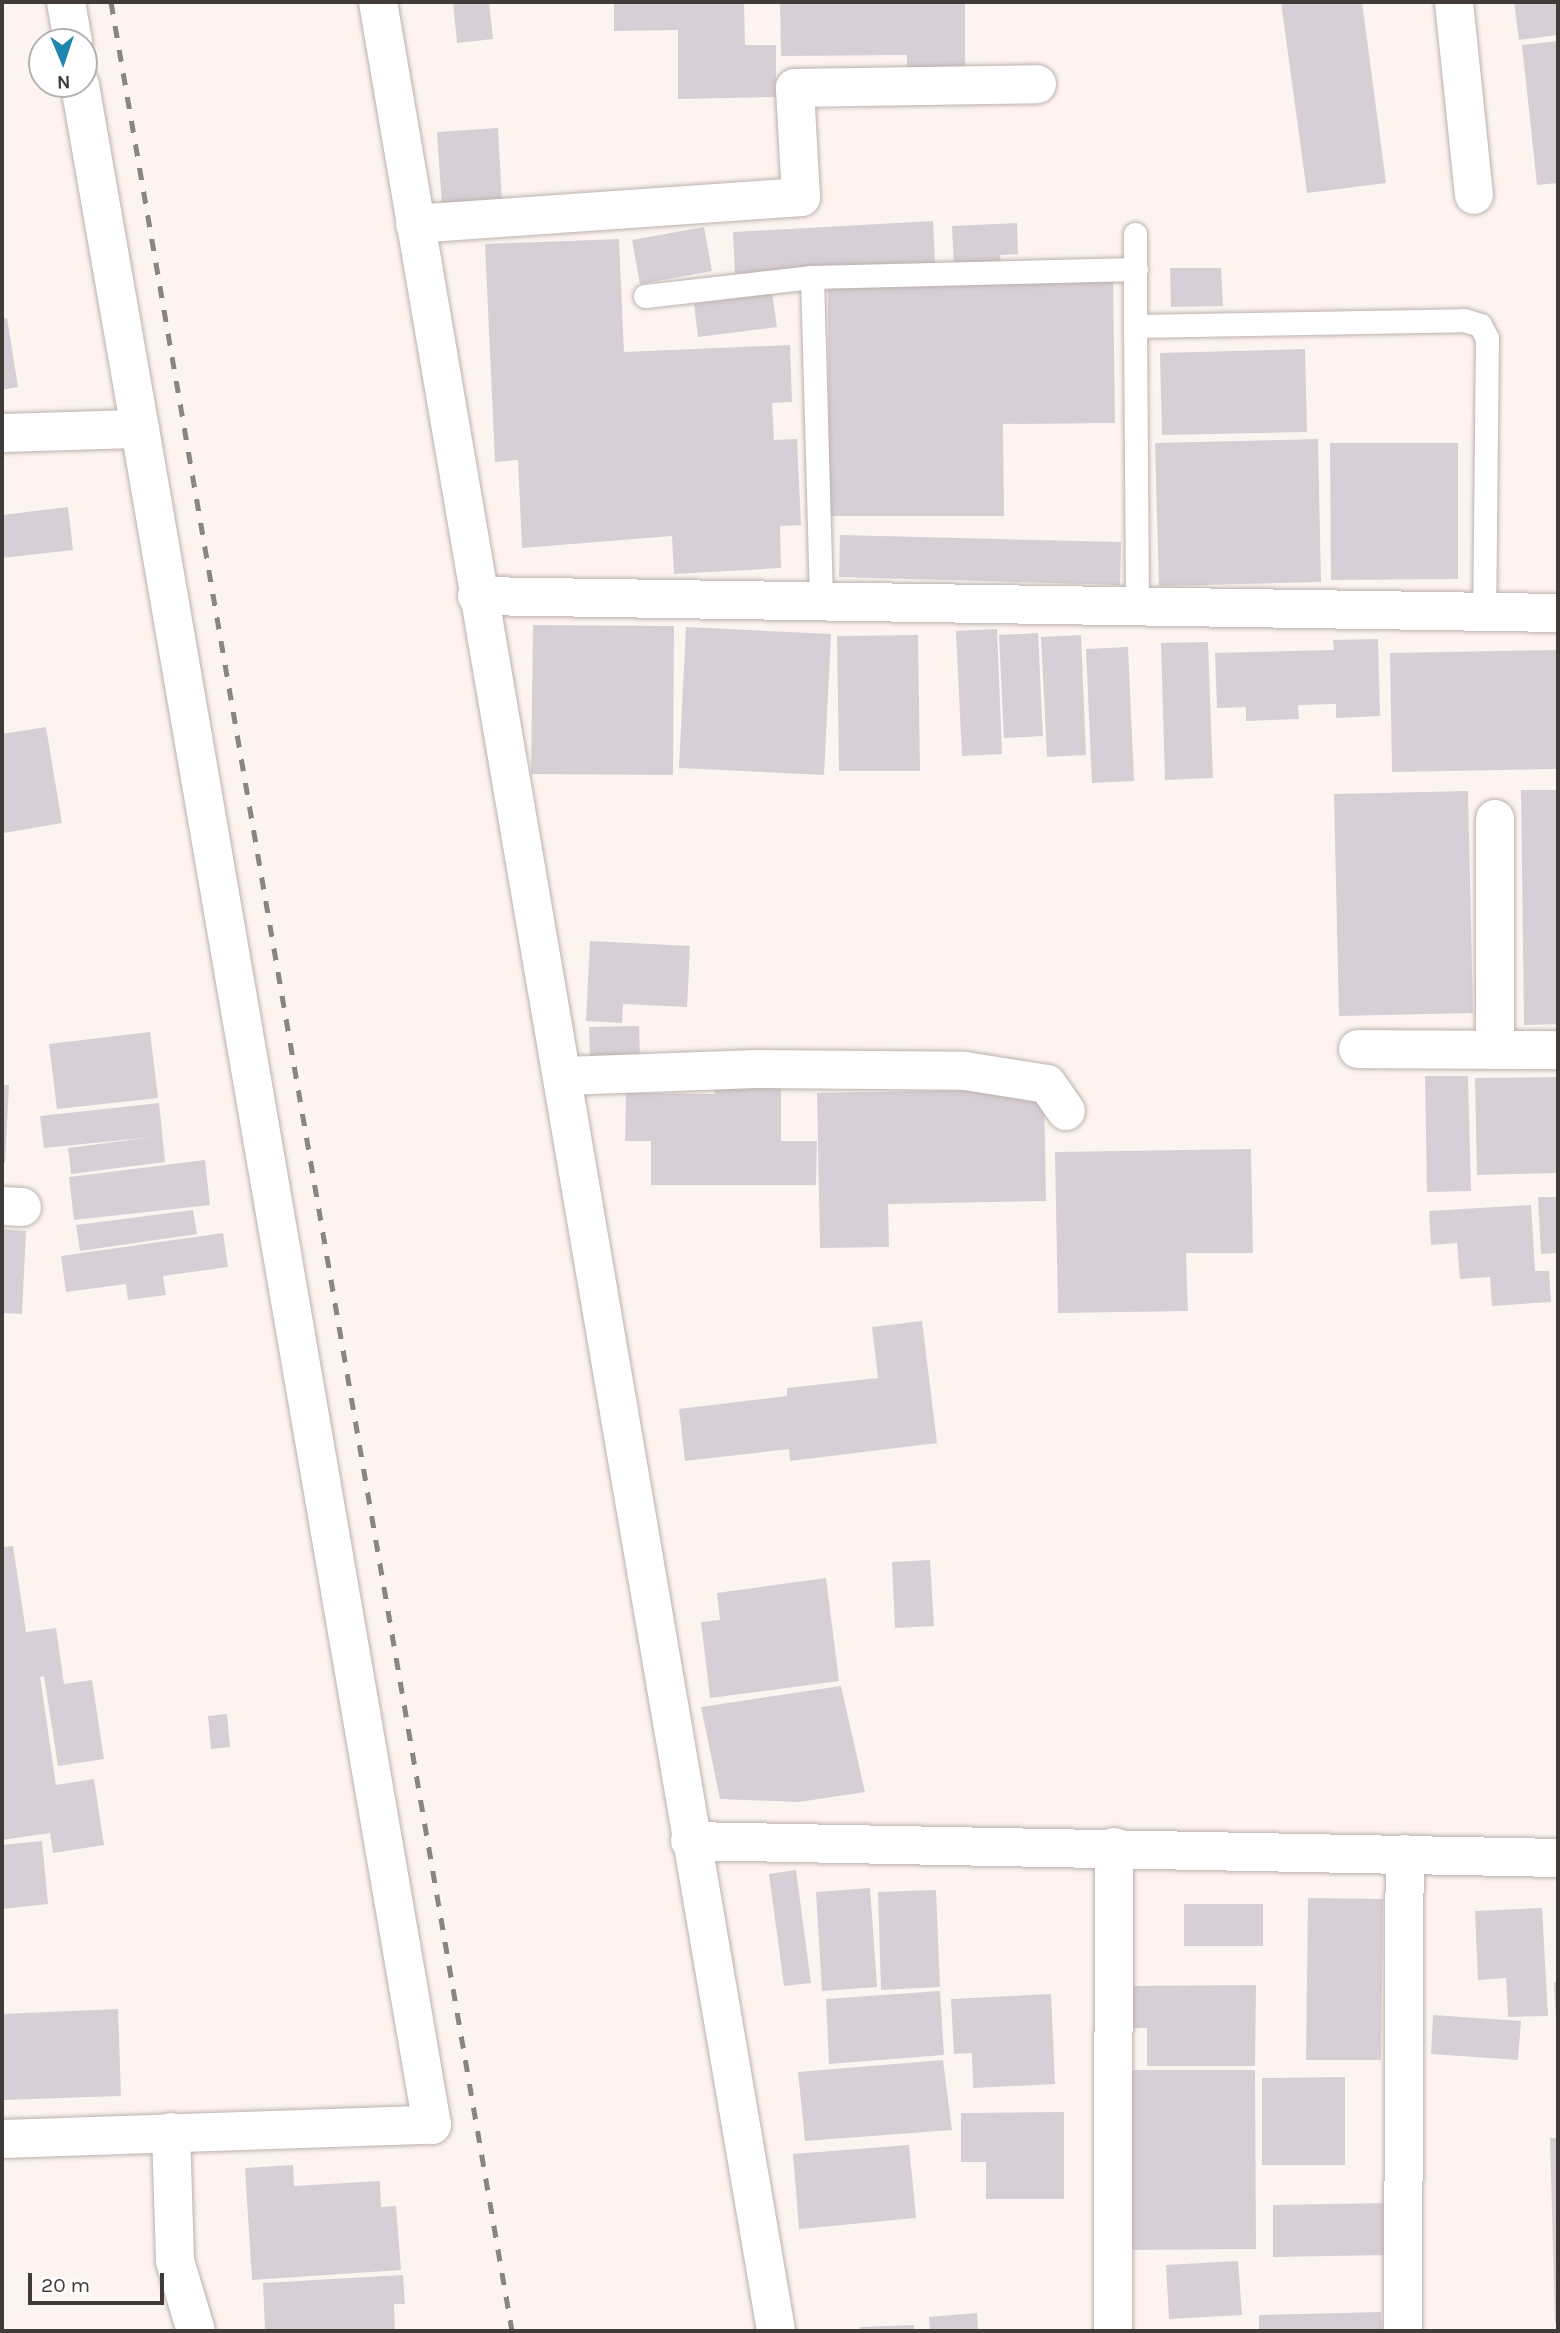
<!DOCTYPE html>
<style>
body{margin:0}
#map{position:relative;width:1560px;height:2333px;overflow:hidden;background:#fdf4f0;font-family:Karla,sans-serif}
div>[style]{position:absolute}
.building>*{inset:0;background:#d8cfd6}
.roads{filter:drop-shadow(0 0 2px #bcb1ac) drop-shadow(0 0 2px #bcb1ac)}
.service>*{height:23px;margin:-11.5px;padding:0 11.5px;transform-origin:11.5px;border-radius:11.5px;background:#fff}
.minor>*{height:38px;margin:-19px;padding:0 19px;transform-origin:19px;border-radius:19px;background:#fff}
.tertiary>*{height:38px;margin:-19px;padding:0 19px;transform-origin:19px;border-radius:19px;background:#fff}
.rail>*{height:5px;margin-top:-2.5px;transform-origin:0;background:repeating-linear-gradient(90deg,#8b8481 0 12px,transparent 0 24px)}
span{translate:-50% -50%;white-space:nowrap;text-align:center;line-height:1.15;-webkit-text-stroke:5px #fff;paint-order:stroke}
.frame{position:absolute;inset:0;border:4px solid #403b39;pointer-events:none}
.north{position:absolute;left:28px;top:28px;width:70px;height:70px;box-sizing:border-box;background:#fff;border:2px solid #b3b1b0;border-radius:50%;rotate:178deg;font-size:19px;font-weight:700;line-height:28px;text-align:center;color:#403b39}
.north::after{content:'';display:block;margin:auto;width:24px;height:32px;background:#1d85ae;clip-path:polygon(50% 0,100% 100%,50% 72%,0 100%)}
.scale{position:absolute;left:28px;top:2273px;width:136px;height:32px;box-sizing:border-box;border:4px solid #403b39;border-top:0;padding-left:9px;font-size:21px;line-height:24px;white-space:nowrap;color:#403b39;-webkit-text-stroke:5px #fff;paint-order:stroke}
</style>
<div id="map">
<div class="building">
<div style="clip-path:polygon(453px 2px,489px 2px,493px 39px,457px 43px)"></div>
<div style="clip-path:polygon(614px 2px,744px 2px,745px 45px,776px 45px,776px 97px,678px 99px,678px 30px,614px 31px)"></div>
<div style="clip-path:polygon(780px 2px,965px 2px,965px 68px,907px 69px,907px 55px,781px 56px)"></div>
<div style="clip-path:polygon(1281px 2px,1362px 2px,1386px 183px,1307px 193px)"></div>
<div style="clip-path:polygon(1514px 2px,1558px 2px,1558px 35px,1519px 40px)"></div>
<div style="clip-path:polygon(1558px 41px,1558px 183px,1537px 185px,1522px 45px)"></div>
<div style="clip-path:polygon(498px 128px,502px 203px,442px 207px,437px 132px)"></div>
<div style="clip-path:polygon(933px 221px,935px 263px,735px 274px,733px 232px)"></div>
<div style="clip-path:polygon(1017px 223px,1018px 254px,1000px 255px,1001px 267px,954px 268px,952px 226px)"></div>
<div style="clip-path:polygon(704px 227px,712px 271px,640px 284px,632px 240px)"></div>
<div style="clip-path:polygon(619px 239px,624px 352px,790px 345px,792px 402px,772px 403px,774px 440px,797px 439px,801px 525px,780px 526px,781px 568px,674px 574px,672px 536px,522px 548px,518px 460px,495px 462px,485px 244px)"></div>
<div style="clip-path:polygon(1170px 268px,1221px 268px,1223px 306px,1171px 307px)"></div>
<div style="clip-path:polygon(1113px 276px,1115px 423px,1003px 424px,1004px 516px,829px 516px,828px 278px)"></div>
<div style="clip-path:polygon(772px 293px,777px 327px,698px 337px,694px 304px)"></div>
<div style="clip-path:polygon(7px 318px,18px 387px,2px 390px,2px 319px)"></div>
<div style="clip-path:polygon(1305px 349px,1307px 432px,1162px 435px,1160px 353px)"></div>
<div style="clip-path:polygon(1318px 439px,1321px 582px,1159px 586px,1155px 443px)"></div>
<div style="clip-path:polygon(1330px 443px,1458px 443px,1458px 579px,1331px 580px)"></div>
<div style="clip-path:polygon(68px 507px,73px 550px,2px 558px,2px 515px)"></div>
<div style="clip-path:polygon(840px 535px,1121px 542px,1120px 585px,839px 577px)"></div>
<div style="clip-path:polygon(533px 625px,674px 626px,673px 775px,531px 774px)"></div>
<div style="clip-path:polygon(686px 627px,831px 634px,824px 775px,679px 768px)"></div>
<div style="clip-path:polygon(997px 629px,1002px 754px,962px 756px,956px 631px)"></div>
<div style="clip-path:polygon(1038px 633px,1043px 736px,1004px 738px,999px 635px)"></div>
<div style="clip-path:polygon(918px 635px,920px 771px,839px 771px,837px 636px)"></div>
<div style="clip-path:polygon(1081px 635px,1086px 755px,1047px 757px,1041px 637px)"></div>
<div style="clip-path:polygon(1378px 639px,1380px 716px,1336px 718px,1336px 704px,1298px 705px,1299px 719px,1246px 721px,1246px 707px,1217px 708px,1215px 653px,1334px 650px,1333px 640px)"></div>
<div style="clip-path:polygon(1208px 642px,1213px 778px,1165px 780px,1161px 643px)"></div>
<div style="clip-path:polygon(1128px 647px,1134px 781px,1092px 783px,1086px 649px)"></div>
<div style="clip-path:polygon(1558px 650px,1558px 769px,1392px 772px,1390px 653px)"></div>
<div style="clip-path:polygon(46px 727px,62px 823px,4px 833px,2px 734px)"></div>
<div style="clip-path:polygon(1521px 790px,1558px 790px,1558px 1024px,1524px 1025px)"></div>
<div style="clip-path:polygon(1468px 791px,1473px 1013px,1339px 1016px,1334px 794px)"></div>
<div style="clip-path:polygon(590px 941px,690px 946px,687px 1007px,623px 1004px,622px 1023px,586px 1021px)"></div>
<div style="clip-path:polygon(639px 1026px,640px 1057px,590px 1058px,589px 1027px)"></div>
<div style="clip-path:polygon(150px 1032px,158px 1098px,57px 1109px,49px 1044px)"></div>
<div style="clip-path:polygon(1425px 1076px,1468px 1076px,1471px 1191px,1427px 1192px)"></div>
<div style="clip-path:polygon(1558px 1077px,1558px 1173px,1477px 1175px,1475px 1078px)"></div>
<div style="clip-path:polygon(2px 1085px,9px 1085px,5px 1163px,2px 1163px)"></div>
<div style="clip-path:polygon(715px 1087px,781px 1087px,781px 1141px,817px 1141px,816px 1185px,651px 1185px,651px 1141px,625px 1141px,626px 1093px,715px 1094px)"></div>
<div style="clip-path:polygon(1044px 1089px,1046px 1201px,888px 1204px,889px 1247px,820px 1248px,817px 1093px)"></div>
<div style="clip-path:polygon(159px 1103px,165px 1162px,71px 1174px,68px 1148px,153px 1137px,44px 1148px,40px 1116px)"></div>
<div style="clip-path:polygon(1251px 1149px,1253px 1253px,1186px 1253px,1188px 1311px,1058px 1313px,1055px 1152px)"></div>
<div style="clip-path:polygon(205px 1160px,210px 1205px,74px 1220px,69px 1177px)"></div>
<div style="clip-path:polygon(1538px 1197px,1558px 1197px,1558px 1253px,1541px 1254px)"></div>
<div style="clip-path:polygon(1531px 1205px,1535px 1271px,1549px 1271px,1551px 1302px,1492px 1306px,1490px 1277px,1460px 1279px,1457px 1243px,1431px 1245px,1429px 1211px)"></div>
<div style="clip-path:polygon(193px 1210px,197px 1234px,80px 1251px,76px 1225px)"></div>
<div style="clip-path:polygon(2px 1229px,26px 1231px,22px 1314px,2px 1313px)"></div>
<div style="clip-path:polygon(223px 1233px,228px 1267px,163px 1276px,166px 1295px,128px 1300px,126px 1284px,66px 1292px,61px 1256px)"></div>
<div style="clip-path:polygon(922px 1321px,937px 1443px,790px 1461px,789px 1449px,685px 1461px,679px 1409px,787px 1396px,787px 1388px,878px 1378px,872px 1327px)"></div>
<div style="clip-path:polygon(13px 1546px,26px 1632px,56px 1628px,64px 1684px,92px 1680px,104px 1759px,58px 1766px,44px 1676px,40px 1677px,56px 1785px,94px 1779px,104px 1845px,53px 1853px,50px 1833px,2px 1840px,2px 1547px)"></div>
<div style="clip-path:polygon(930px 1560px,934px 1626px,895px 1628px,892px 1562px)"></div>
<div style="clip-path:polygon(826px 1578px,839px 1681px,710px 1698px,701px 1622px,720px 1620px,717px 1593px)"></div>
<div style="clip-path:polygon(841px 1686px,865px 1792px,799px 1802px,720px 1799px,701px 1707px)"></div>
<div style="clip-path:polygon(227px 1714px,230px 1747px,211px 1749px,208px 1716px)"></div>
<div style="clip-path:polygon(42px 1841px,48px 1904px,2px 1909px,2px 1845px)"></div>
<div style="clip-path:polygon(796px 1870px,811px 1983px,784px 1986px,769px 1874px)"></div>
<div style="clip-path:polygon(870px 1888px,877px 1987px,822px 1991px,816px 1892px)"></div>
<div style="clip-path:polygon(936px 1890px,940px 1987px,881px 1990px,878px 1892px)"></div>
<div style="clip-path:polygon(1308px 1898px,1383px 1899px,1381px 2060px,1306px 2060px)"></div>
<div style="clip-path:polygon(1184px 1904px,1263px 1904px,1263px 1946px,1184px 1946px)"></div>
<div style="clip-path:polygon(1542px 1908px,1548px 2016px,1508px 2017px,1506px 1978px,1478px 1980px,1475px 1911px)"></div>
<div style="clip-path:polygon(1554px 1982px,1558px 1982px,1558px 2021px,1556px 2021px)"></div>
<div style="clip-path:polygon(1256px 1985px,1255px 2066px,1147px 2066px,1147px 2028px,1123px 2028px,1123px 1986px)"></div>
<div style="clip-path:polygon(940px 1991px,944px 2055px,829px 2064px,826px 1999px)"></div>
<div style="clip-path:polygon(1051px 1994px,1055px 2084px,973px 2088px,972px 2053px,954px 2054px,951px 1999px)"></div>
<div style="clip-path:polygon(118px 2009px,121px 2096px,2px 2100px,2px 2014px)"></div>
<div style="clip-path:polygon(1433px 2015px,1521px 2021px,1518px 2060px,1431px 2054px)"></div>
<div style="clip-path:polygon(943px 2060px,952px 2130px,805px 2141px,798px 2072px)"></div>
<div style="clip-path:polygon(1126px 2070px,1255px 2070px,1256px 2249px,1127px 2250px)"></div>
<div style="clip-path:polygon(1345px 2077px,1345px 2165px,1262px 2165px,1262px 2078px)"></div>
<div style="clip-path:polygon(1064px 2112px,1064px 2199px,986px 2199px,986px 2162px,961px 2162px,961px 2113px)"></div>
<div style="clip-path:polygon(1550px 2138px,1558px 2138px,1558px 2323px,1555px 2323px)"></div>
<div style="clip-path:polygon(909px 2145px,916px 2218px,799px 2229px,793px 2154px)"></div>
<div style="clip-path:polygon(293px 2165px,294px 2186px,380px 2181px,381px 2207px,396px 2206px,401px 2270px,252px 2280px,245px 2168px)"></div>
<div style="clip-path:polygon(1388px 2203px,1388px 2255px,1273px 2257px,1273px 2205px)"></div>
<div style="clip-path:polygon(1238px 2261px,1242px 2315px,1169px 2319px,1166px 2265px)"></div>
<div style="clip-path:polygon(403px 2275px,405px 2304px,394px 2304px,395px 2331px,265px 2331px,263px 2283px)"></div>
<div style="clip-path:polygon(1381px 2312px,1382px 2331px,1259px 2331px,1259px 2315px)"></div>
<div style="clip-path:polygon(977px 2313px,978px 2331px,930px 2331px,929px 2317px)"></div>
<div style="clip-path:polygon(914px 2325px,914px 2331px,860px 2331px,860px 2327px)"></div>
</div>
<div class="roads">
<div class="service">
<div style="left:1135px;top:234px;width:92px;rotate:90deg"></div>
<div style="left:812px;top:277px;width:324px;rotate:-1.4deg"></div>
<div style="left:645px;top:296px;width:168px;rotate:-6.5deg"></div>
<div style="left:812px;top:277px;width:326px;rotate:88.4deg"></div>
<div style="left:1137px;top:608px;width:282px;rotate:-90.4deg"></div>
<div style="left:1135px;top:326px;width:329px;rotate:-1deg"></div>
<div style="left:1464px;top:320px;width:17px;rotate:17deg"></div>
<div style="left:1480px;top:325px;width:15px;rotate:62deg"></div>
<div style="left:1487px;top:338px;width:277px;rotate:90.6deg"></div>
</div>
<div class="minor">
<div style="left:66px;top:2px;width:41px;rotate:80.1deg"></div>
<div style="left:1454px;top:2px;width:194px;rotate:84.1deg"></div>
<div style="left:415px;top:224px;width:387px;rotate:-4deg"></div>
<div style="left:801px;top:197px;width:109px;rotate:-93.2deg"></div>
<div style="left:795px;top:88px;width:242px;rotate:-0.9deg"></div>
<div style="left:2px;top:433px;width:138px;rotate:-1.7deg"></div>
<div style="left:140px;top:429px;width:350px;rotate:-99.9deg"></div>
<div style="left:477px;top:596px;width:1081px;rotate:0.9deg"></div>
<div style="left:1495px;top:819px;width:231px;rotate:90deg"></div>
<div style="left:1358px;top:1049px;width:200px;rotate:0.3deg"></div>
<div style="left:565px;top:1076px;width:191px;rotate:-2.1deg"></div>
<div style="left:756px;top:1069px;width:209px;rotate:0.5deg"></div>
<div style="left:965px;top:1071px;width:83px;rotate:9deg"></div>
<div style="left:1047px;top:1084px;width:33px;rotate:55deg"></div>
<div style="left:2px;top:1206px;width:20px;rotate:3deg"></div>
<div style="left:690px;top:1841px;width:868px;rotate:1.12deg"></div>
<div style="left:171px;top:2132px;width:129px;rotate:88.2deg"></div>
<div style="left:175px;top:2261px;width:73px;rotate:73.3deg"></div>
<div style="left:2px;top:2139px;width:430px;rotate:-1.9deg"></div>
<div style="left:432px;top:2125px;width:1721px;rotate:-99.77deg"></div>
<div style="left:1113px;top:2331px;width:484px;rotate:-89.9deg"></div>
<div style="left:1403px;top:2331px;width:477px;rotate:-89.8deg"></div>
</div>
<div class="tertiary">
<div style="left:378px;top:2px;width:2363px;rotate:80.3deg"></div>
</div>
</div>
<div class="rail">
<div style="left:111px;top:2px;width:2363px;rotate:80.23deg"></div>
</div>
<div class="frame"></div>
<div class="north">N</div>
<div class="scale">20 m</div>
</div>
